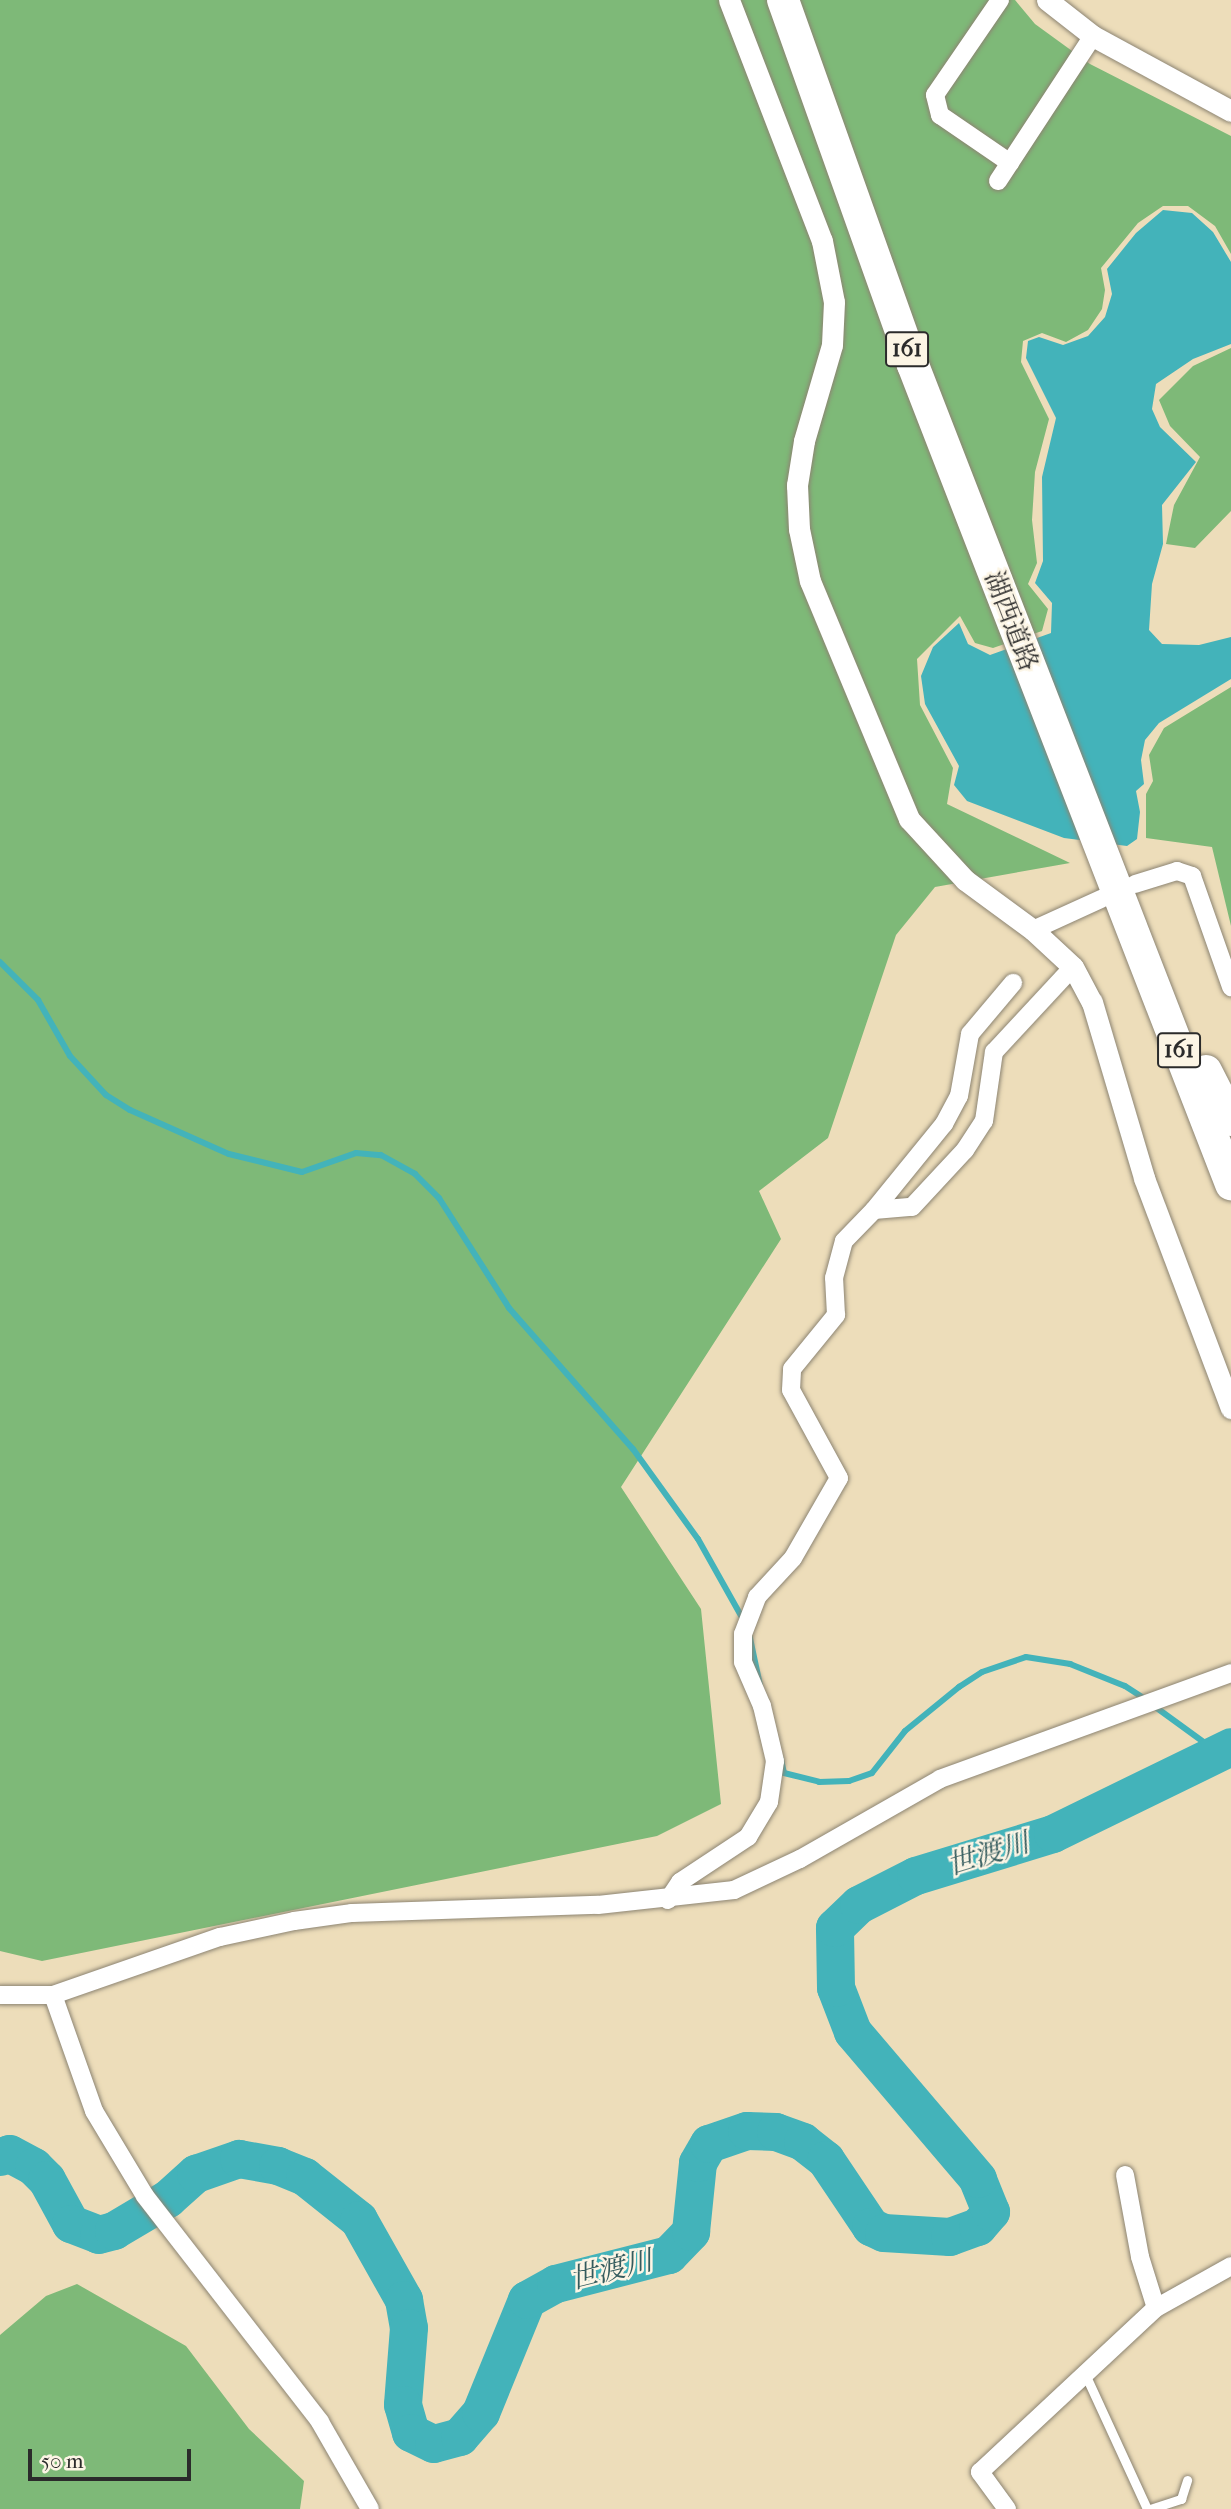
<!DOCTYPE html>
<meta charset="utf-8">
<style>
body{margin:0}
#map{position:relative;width:1231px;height:2509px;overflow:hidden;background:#edddba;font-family:"IM FELL French Canon","Noto Serif JP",serif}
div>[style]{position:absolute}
.forest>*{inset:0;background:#7eb978}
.water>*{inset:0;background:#43b3ba}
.stream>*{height:6px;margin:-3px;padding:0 3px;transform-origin:3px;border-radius:3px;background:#43b3ba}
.river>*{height:38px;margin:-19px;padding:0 19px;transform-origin:19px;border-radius:19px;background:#43b3ba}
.roads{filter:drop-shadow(0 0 2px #8c8472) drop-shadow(0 0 2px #8c8472)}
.service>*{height:9px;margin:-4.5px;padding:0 4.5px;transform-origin:4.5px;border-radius:4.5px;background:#fff}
.minor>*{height:18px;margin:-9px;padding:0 9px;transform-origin:9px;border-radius:9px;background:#fff}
.tertiary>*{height:21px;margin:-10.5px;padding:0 10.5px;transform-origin:10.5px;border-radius:10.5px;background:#fff}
.motorway>*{height:32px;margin:-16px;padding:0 16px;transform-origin:16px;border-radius:16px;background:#fff}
span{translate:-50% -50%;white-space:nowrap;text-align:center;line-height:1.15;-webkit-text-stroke:5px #fcf5e5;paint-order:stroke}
.shield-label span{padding:2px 5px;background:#fcf5e5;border:2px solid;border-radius:5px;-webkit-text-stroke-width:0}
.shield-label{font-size:24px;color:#2b2b2b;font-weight:700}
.street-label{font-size:26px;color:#2b2b2b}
.water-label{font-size:28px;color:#335b5d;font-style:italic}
.scale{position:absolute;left:28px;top:2449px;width:163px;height:32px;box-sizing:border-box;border:4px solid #2b2b2b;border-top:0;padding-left:9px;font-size:21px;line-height:24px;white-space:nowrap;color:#2b2b2b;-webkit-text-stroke:5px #fcf5e5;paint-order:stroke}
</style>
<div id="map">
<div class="forest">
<div style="clip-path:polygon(0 0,1015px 0,1035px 24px,1090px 64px,1231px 136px,1231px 254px,1215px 226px,1188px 206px,1163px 206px,1138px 223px,1101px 268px,1105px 290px,1102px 309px,1088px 330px,1066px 342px,1042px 333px,1023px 341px,1021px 362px,1049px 419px,1035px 472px,1032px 520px,1037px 563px,1028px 584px,1048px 609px,1042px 631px,993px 648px,975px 643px,960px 616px,917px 659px,920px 705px,953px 768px,947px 804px,1070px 863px,935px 887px,896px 935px,828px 1138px,759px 1191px,781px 1239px,621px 1487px,701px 1609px,721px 1804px,657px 1836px,42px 1961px,0 1951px)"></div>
<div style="clip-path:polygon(1231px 348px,1231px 511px,1195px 548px,1166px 544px,1174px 505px,1200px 457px,1170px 426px,1159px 400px,1193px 366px)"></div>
<div style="clip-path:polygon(1231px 687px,1231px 926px,1212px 847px,1146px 838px,1146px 794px,1153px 781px,1149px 755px,1164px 728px)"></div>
<div style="clip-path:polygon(77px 2284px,186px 2346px,249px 2429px,304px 2481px,300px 2509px,0 2509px,0 2335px,46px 2296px)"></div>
</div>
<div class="water">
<div style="clip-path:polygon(1163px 210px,1192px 213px,1213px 232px,1231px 262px,1231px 344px,1193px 359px,1156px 384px,1152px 409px,1160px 427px,1196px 462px,1162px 505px,1163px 544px,1152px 584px,1149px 630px,1162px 644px,1199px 645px,1231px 637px,1231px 679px,1159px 723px,1145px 740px,1141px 760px,1144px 784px,1136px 791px,1140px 812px,1137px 839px,1127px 846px,1064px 838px,967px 801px,954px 785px,959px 766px,925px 704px,921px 676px,933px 647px,959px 623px,968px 644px,990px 655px,1051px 633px,1052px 603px,1035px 583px,1043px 561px,1042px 477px,1056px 418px,1026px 358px,1028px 341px,1039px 337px,1063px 345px,1088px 336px,1105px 317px,1112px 294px,1107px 269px,1136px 233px)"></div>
</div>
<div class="stream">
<div style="left:0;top:962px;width:54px;rotate:45deg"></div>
<div style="left:38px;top:1000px;width:64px;rotate:60.3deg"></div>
<div style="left:70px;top:1056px;width:53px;rotate:47.3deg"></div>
<div style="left:106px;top:1095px;width:28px;rotate:32deg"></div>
<div style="left:130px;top:1110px;width:108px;rotate:24deg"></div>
<div style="left:229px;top:1154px;width:75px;rotate:13.9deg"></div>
<div style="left:302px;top:1172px;width:57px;rotate:-19.4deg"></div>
<div style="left:356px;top:1153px;width:25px;rotate:5deg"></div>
<div style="left:381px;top:1155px;width:39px;rotate:29deg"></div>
<div style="left:415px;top:1174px;width:34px;rotate:45deg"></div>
<div style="left:439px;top:1198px;width:130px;rotate:57.5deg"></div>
<div style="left:509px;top:1308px;width:188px;rotate:48.7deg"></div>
<div style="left:633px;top:1449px;width:111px;rotate:54.2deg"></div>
<div style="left:698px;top:1539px;width:94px;rotate:60.7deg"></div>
<div style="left:750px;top:1638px;width:48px;rotate:78deg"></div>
<div style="left:1154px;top:1706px;width:77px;rotate:36deg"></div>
<div style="left:781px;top:1759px;width:14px;rotate:78deg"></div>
<div style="left:784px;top:1773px;width:36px;rotate:14deg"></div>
<div style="left:819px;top:1782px;width:30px;rotate:-2deg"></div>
<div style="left:849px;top:1781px;width:24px;rotate:-19deg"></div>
<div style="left:872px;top:1773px;width:53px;rotate:-51.8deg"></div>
<div style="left:905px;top:1731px;width:70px;rotate:-39.2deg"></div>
<div style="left:959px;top:1687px;width:27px;rotate:-33deg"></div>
<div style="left:982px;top:1672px;width:46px;rotate:-18.8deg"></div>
<div style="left:1026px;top:1657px;width:45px;rotate:9deg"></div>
<div style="left:1070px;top:1664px;width:59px;rotate:21.8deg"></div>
<div style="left:1125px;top:1686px;width:24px;rotate:33deg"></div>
</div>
<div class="river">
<div style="left:0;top:2157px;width:10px;rotate:-17deg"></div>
<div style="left:10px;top:2154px;width:27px;rotate:28deg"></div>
<div style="left:34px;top:2167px;width:18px;rotate:45deg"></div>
<div style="left:47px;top:2180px;width:50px;rotate:61.4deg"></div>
<div style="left:71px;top:2224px;width:30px;rotate:21deg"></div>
<div style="left:99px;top:2235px;width:16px;rotate:-15deg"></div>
<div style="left:114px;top:2231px;width:63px;rotate:-30.7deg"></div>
<div style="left:168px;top:2199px;width:38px;rotate:-42deg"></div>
<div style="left:196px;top:2174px;width:46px;rotate:-19.2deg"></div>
<div style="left:239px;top:2159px;width:40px;rotate:10deg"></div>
<div style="left:278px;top:2166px;width:29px;rotate:22deg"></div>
<div style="left:305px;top:2177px;width:69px;rotate:38.5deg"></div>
<div style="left:359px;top:2220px;width:92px;rotate:60.6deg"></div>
<div style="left:404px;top:2300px;width:28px;rotate:80deg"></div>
<div style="left:409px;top:2328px;width:77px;rotate:94.5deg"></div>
<div style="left:403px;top:2405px;width:29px;rotate:74deg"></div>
<div style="left:411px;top:2433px;width:25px;rotate:26deg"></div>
<div style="left:434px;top:2444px;width:27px;rotate:-15deg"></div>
<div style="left:460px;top:2437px;width:32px;rotate:-49deg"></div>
<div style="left:481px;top:2413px;width:122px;rotate:-67.8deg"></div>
<div style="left:527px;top:2300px;width:33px;rotate:-29deg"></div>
<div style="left:556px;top:2284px;width:117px;rotate:-14.4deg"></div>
<div style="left:669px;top:2255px;width:32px;rotate:-46deg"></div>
<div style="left:691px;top:2232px;width:69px;rotate:-84.2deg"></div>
<div style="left:698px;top:2163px;width:22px;rotate:-60deg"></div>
<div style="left:709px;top:2144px;width:40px;rotate:-18.9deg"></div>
<div style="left:747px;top:2131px;width:29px;rotate:2deg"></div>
<div style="left:776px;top:2132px;width:29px;rotate:20deg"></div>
<div style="left:803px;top:2142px;width:29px;rotate:38deg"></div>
<div style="left:826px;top:2160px;width:81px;rotate:56.1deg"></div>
<div style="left:871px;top:2227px;width:14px;rotate:25deg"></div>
<div style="left:884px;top:2233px;width:66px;rotate:3.5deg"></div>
<div style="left:950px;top:2237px;width:30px;rotate:-20deg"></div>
<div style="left:978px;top:2227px;width:20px;rotate:-49deg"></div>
<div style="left:991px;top:2212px;width:35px;rotate:-112deg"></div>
<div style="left:978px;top:2179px;width:193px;rotate:-130.4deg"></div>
<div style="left:853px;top:2032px;width:47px;rotate:-111.1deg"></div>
<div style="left:836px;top:1988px;width:60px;rotate:-91deg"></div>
<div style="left:835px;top:1928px;width:33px;rotate:-44deg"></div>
<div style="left:859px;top:1905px;width:64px;rotate:-27deg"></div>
<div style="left:916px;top:1876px;width:143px;rotate:-17deg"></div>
<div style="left:1053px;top:1834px;width:198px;rotate:-26deg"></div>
</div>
<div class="roads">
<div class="service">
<div style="left:1085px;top:2374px;width:149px;rotate:65.3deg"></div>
<div style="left:1150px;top:2509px;width:33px;rotate:-18deg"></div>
<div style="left:1181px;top:2499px;width:20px;rotate:-72deg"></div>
</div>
<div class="minor">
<div style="left:1000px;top:0;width:115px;rotate:124.4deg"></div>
<div style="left:935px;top:95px;width:21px;rotate:76deg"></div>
<div style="left:940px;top:115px;width:85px;rotate:34.4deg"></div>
<div style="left:998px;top:181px;width:173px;rotate:-56.8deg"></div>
<div style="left:1135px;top:884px;width:44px;rotate:-17.2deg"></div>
<div style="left:1177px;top:871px;width:16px;rotate:18deg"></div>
<div style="left:1192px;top:876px;width:118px;rotate:70.6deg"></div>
<div style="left:1033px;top:930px;width:75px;rotate:-24.5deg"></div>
<div style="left:874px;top:1210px;width:111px;rotate:-50.9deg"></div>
<div style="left:944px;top:1124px;width:32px;rotate:-62deg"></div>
<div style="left:959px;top:1096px;width:63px;rotate:-79.9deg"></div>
<div style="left:970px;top:1034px;width:67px;rotate:-49.9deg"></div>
<div style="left:668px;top:1900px;width:22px;rotate:-56deg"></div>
<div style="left:680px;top:1882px;width:82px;rotate:-33.5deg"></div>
<div style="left:748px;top:1837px;width:41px;rotate:-59deg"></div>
<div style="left:769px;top:1802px;width:41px;rotate:-81.7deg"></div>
<div style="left:775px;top:1761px;width:57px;rotate:-103.3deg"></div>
<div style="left:762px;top:1706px;width:48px;rotate:-113.4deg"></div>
<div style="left:743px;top:1662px;width:28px;rotate:-90deg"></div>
<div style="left:743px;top:1634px;width:40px;rotate:-69deg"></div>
<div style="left:757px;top:1597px;width:53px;rotate:-47.3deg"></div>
<div style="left:793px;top:1558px;width:92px;rotate:-60.1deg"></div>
<div style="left:839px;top:1478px;width:100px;rotate:-118.6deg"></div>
<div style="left:791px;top:1390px;width:21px;rotate:-87deg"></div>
<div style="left:792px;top:1369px;width:70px;rotate:-50.8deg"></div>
<div style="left:836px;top:1315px;width:37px;rotate:-93deg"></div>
<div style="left:834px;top:1278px;width:38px;rotate:-75deg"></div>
<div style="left:844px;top:1241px;width:43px;rotate:-45.9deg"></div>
<div style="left:874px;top:1210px;width:38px;rotate:-5deg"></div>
<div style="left:912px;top:1207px;width:78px;rotate:-47.1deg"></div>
<div style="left:965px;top:1150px;width:35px;rotate:-57deg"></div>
<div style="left:984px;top:1121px;width:70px;rotate:-81.8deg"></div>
<div style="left:994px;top:1052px;width:116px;rotate:-47.1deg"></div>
<div style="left:0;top:1995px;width:53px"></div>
<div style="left:53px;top:1995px;width:177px;rotate:-19.2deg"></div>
<div style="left:220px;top:1937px;width:76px;rotate:-12.2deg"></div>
<div style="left:294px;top:1921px;width:59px;rotate:-7.9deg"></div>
<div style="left:352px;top:1913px;width:246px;rotate:-1.9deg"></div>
<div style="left:598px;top:1905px;width:137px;rotate:-6.3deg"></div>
<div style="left:734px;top:1890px;width:73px;rotate:-25.2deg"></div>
<div style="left:800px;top:1859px;width:161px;rotate:-29.7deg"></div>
<div style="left:940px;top:1779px;width:310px;rotate:-20deg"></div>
<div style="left:53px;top:1995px;width:123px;rotate:70.5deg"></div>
<div style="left:94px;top:2111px;width:99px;rotate:59deg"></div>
<div style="left:145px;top:2196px;width:286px;rotate:52.2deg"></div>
<div style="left:320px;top:2422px;width:100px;rotate:60.1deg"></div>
<div style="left:1125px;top:2175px;width:83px;rotate:79.6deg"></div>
<div style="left:1140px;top:2257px;width:53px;rotate:72.6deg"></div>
<div style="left:1007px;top:2509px;width:46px;rotate:-126.1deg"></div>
<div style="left:980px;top:2472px;width:241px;rotate:-43deg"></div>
<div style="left:1156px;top:2308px;width:86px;rotate:-29.2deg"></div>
</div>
<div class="tertiary">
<div style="left:729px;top:0;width:258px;rotate:68.9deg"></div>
<div style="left:822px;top:241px;width:62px;rotate:78.9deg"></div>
<div style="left:834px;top:302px;width:43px;rotate:92.7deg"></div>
<div style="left:832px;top:345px;width:100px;rotate:106.3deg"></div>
<div style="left:804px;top:441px;width:45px;rotate:99deg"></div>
<div style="left:797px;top:485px;width:44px;rotate:87.4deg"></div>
<div style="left:799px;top:529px;width:53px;rotate:78.1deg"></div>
<div style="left:810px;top:581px;width:258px;rotate:67.4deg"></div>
<div style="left:909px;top:819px;width:83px;rotate:47.4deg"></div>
<div style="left:965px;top:880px;width:84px;rotate:36.3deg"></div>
<div style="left:1033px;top:930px;width:54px;rotate:42.8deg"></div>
<div style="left:1073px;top:967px;width:40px;rotate:62deg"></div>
<div style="left:1092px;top:1002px;width:184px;rotate:73.5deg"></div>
<div style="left:1144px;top:1178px;width:246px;rotate:69.3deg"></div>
<div style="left:1047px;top:0;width:58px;rotate:38deg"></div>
<div style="left:1093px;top:36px;width:157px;rotate:28.5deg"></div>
</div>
<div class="motorway">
<div style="left:783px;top:0;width:387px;rotate:70.4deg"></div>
<div style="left:913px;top:365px;width:879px;rotate:68.78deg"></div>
<div style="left:1206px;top:1071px;width:55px;rotate:63deg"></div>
</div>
</div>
<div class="shield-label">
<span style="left:907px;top:349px">161</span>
<span style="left:1179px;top:1050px">161</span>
</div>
<div class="street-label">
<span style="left:1011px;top:621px;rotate:69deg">湖西道路</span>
</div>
<div class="water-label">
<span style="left:988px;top:1854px;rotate:-17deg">世渡川</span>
<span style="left:611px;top:2270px;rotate:-14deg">世渡川</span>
</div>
<div class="scale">50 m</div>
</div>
